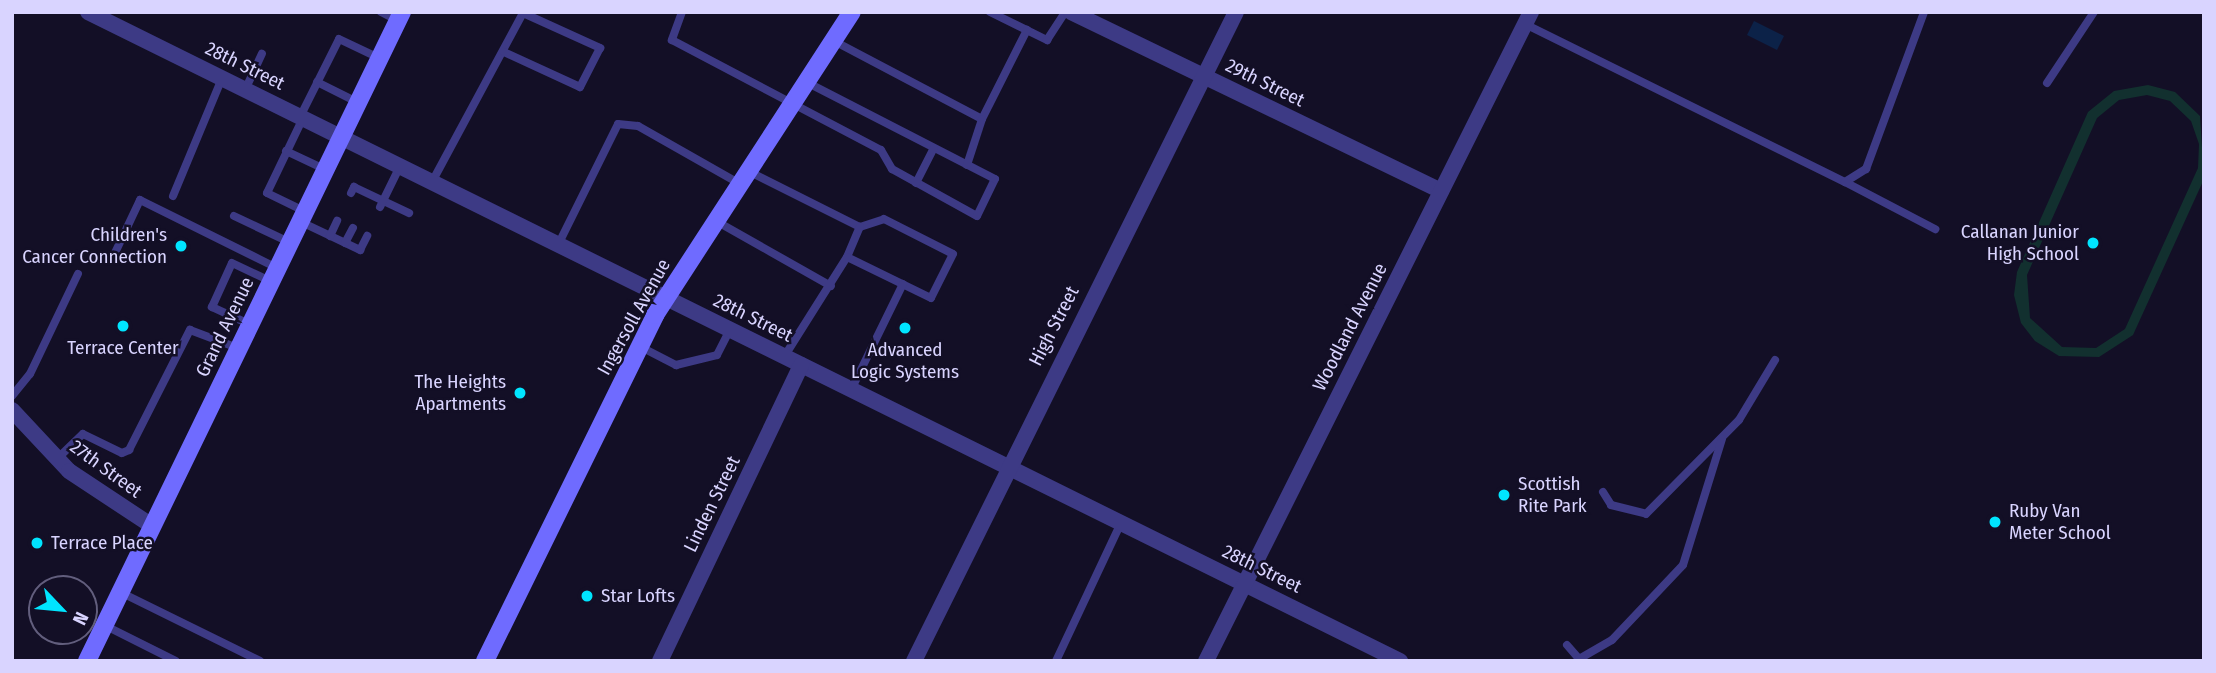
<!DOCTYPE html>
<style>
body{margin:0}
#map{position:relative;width:2216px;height:673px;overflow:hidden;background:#130f26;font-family:"Fira Sans Condensed",sans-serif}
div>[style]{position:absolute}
.green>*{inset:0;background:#12302f}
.water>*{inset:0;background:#0c2248}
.service>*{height:8px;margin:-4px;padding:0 4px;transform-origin:4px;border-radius:4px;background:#3d3a85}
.minor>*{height:16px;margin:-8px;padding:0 8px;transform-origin:8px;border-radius:8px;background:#3d3a85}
.secondary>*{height:18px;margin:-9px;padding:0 9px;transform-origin:9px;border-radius:9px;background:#6f6bff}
.dots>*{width:19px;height:19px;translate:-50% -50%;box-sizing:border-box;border:4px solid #130f26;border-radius:50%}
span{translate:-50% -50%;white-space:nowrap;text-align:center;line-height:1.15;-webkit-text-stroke:5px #130f26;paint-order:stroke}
.street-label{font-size:19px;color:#d9d4ff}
.poi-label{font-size:19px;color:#d9d4ff}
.right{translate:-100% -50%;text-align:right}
.left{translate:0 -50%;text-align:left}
.frame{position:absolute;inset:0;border:14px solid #d9d4ff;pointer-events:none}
.north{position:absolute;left:28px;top:575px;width:70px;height:70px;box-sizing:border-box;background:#130f26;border:2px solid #625e7d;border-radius:50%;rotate:116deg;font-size:19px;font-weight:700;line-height:28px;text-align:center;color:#d9d4ff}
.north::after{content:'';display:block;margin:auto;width:24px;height:32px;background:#00e5ff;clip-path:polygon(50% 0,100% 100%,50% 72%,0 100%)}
</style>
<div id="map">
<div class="green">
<div style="clip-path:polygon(evenodd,2148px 85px,2175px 92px,2200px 116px,2204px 179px,2133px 335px,2099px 357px,2059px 356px,2035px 341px,2021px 323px,2014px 295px,2017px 272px,2088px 112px,2114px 91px,2148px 85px,2147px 95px,2170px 101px,2191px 121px,2199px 144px,2198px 168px,2125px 329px,2096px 348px,2062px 347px,2030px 318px,2027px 275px,2097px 118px,2119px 100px,2147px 95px)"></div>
</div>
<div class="water">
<div style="clip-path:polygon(1754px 21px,1784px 36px,1777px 50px,1747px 35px)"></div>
</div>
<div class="service">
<div style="left:381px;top:12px;width:18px;rotate:27deg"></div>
<div style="left:682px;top:12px;width:30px;rotate:110deg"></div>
<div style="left:672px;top:40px;width:236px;rotate:27.8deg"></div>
<div style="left:881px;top:150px;width:22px;rotate:60deg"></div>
<div style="left:892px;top:169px;width:97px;rotate:28.9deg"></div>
<div style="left:977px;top:216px;width:41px;rotate:-64.1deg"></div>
<div style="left:995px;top:179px;width:212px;rotate:-152.8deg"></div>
<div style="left:990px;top:12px;width:64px;rotate:26.2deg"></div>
<div style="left:1047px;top:40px;width:33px;rotate:-57deg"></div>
<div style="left:1525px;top:24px;width:357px;rotate:26.3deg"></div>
<div style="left:1845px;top:182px;width:25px;rotate:-32deg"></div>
<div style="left:1866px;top:169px;width:167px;rotate:-69.7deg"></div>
<div style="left:834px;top:41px;width:167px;rotate:27.8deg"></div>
<div style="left:982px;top:119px;width:100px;rotate:-63.2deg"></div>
<div style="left:317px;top:82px;width:45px;rotate:26.6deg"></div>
<div style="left:2047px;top:83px;width:85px;rotate:-56.5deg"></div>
<div style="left:245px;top:90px;width:40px;rotate:-65deg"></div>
<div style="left:300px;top:117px;width:87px;rotate:-63.4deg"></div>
<div style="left:339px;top:39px;width:44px;rotate:25.4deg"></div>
<div style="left:303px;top:118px;width:83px;rotate:115.6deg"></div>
<div style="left:267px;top:193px;width:41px;rotate:25.9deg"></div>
<div style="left:286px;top:151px;width:42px;rotate:25.3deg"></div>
<div style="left:967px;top:165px;width:48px;rotate:-71.9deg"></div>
<div style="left:748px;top:171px;width:125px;rotate:26.6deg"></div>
<div style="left:860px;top:227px;width:25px;rotate:-18deg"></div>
<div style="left:884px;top:219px;width:77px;rotate:26.9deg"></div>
<div style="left:953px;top:254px;width:49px;rotate:116.6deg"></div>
<div style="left:931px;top:298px;width:93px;rotate:-154deg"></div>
<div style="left:847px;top:257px;width:33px;rotate:-67deg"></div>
<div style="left:432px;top:182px;width:192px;rotate:-61.7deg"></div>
<div style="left:523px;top:13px;width:85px;rotate:24.4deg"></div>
<div style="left:600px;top:48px;width:44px;rotate:117.1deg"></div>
<div style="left:580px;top:87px;width:84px;rotate:-155.3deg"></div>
<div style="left:1845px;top:182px;width:102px;rotate:27.6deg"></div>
<div style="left:916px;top:183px;width:39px;rotate:-63deg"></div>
<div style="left:351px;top:193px;width:7px;rotate:-63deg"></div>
<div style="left:354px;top:187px;width:61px;rotate:25.3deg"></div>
<div style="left:173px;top:196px;width:128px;rotate:-67.4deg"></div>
<div style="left:380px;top:207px;width:46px;rotate:-64deg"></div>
<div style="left:234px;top:216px;width:61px;rotate:25.3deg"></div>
<div style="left:299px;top:221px;width:68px;rotate:25.4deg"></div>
<div style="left:360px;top:250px;width:16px;rotate:-63deg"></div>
<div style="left:716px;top:221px;width:132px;rotate:29.5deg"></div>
<div style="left:330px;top:236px;width:17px;rotate:-65deg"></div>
<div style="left:345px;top:243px;width:17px;rotate:-62deg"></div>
<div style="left:558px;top:245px;width:135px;rotate:-63.6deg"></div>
<div style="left:618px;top:124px;width:20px;rotate:6deg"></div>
<div style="left:638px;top:126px;width:117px;rotate:29.6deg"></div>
<div style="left:114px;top:255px;width:61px;rotate:-64.7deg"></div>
<div style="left:140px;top:200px;width:153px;rotate:26.4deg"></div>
<div style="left:249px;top:324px;width:41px;rotate:-155.3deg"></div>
<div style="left:212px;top:307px;width:48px;rotate:-65.6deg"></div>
<div style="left:232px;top:263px;width:42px;rotate:25.3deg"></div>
<div style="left:639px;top:346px;width:42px;rotate:27.2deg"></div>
<div style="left:676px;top:365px;width:42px;rotate:-13.7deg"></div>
<div style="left:717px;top:355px;width:28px;rotate:-63deg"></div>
<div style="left:784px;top:357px;width:118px;rotate:-57.8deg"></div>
<div style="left:851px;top:390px;width:118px;rotate:-63.9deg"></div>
<div style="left:12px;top:396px;width:28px;rotate:-51deg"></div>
<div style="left:30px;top:374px;width:111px;rotate:-64.4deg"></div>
<div style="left:57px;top:459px;width:36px;rotate:-44deg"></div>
<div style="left:83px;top:434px;width:43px;rotate:26deg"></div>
<div style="left:122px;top:453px;width:8px;rotate:-23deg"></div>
<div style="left:129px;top:450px;width:135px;rotate:-63.1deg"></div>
<div style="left:190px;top:330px;width:51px;rotate:20.6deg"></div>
<div style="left:1603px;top:492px;width:15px;rotate:58deg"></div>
<div style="left:1611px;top:505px;width:36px;rotate:14deg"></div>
<div style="left:1646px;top:514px;width:132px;rotate:-45.3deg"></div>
<div style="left:1739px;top:420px;width:70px;rotate:-59deg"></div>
<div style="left:120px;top:592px;width:156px;rotate:26.2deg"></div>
<div style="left:104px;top:625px;width:80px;rotate:26.6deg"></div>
<div style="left:1567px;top:645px;width:18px;rotate:49deg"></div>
<div style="left:1579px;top:659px;width:38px;rotate:-30deg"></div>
<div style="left:1612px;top:640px;width:103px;rotate:-46.6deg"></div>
<div style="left:1683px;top:565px;width:132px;rotate:-72.8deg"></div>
<div style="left:1056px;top:661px;width:153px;rotate:-64.8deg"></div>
</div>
<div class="minor">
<div style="left:88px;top:12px;width:1464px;rotate:26.32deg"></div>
<div style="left:1071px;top:12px;width:411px;rotate:25.8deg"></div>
<div style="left:12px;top:410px;width:83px;rotate:46.9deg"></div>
<div style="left:69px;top:471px;width:100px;rotate:33.5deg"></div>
<div style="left:660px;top:661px;width:328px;rotate:-64.5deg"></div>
<div style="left:914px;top:661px;width:724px;rotate:-63.61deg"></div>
<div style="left:1206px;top:661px;width:726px;rotate:-63.4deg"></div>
</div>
<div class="secondary">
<div style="left:87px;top:661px;width:721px;rotate:-64.11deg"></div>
<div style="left:485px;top:661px;width:386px;rotate:-63.8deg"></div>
<div style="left:655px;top:315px;width:361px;rotate:-57deg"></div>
</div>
<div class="dots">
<div style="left:2093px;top:243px;background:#00e5ff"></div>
<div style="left:181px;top:246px;background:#00e5ff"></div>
<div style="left:123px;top:326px;background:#00e5ff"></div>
<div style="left:905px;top:328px;background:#00e5ff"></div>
<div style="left:520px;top:393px;background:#00e5ff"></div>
<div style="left:1504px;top:495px;background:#00e5ff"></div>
<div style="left:1995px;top:522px;background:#00e5ff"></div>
<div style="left:37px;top:543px;background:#00e5ff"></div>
<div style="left:587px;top:596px;background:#00e5ff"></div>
</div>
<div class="street-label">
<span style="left:245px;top:66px;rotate:26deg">28th Street</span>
<span style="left:1265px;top:83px;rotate:26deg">29th Street</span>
<span style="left:634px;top:317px;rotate:-61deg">Ingersoll Avenue</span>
<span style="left:753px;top:318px;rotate:26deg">28th Street</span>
<span style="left:1054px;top:326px;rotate:-63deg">High Street</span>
<span style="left:225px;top:327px;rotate:-64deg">Grand Avenue</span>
<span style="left:1350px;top:327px;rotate:-63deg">Woodland Avenue</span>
<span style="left:106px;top:469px;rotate:36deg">27th Street</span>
<span style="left:712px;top:504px;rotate:-64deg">Linden Street</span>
<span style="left:1262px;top:569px;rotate:26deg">28th Street</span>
</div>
<div class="poi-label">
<span class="right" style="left:2079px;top:243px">Callanan Junior<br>High School</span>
<span class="right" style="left:167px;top:246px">Children's<br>Cancer Connection</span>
<span style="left:123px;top:348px">Terrace Center</span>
<span style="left:905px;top:361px">Advanced<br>Logic Systems</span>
<span class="right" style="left:506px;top:393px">The Heights<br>Apartments</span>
<span class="left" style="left:1518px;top:495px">Scottish<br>Rite Park</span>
<span class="left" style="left:2009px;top:522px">Ruby Van<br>Meter School</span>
<span class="left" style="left:51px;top:543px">Terrace Place</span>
<span class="left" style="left:601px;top:596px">Star Lofts</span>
</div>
<div class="frame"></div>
<div class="north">N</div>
</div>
